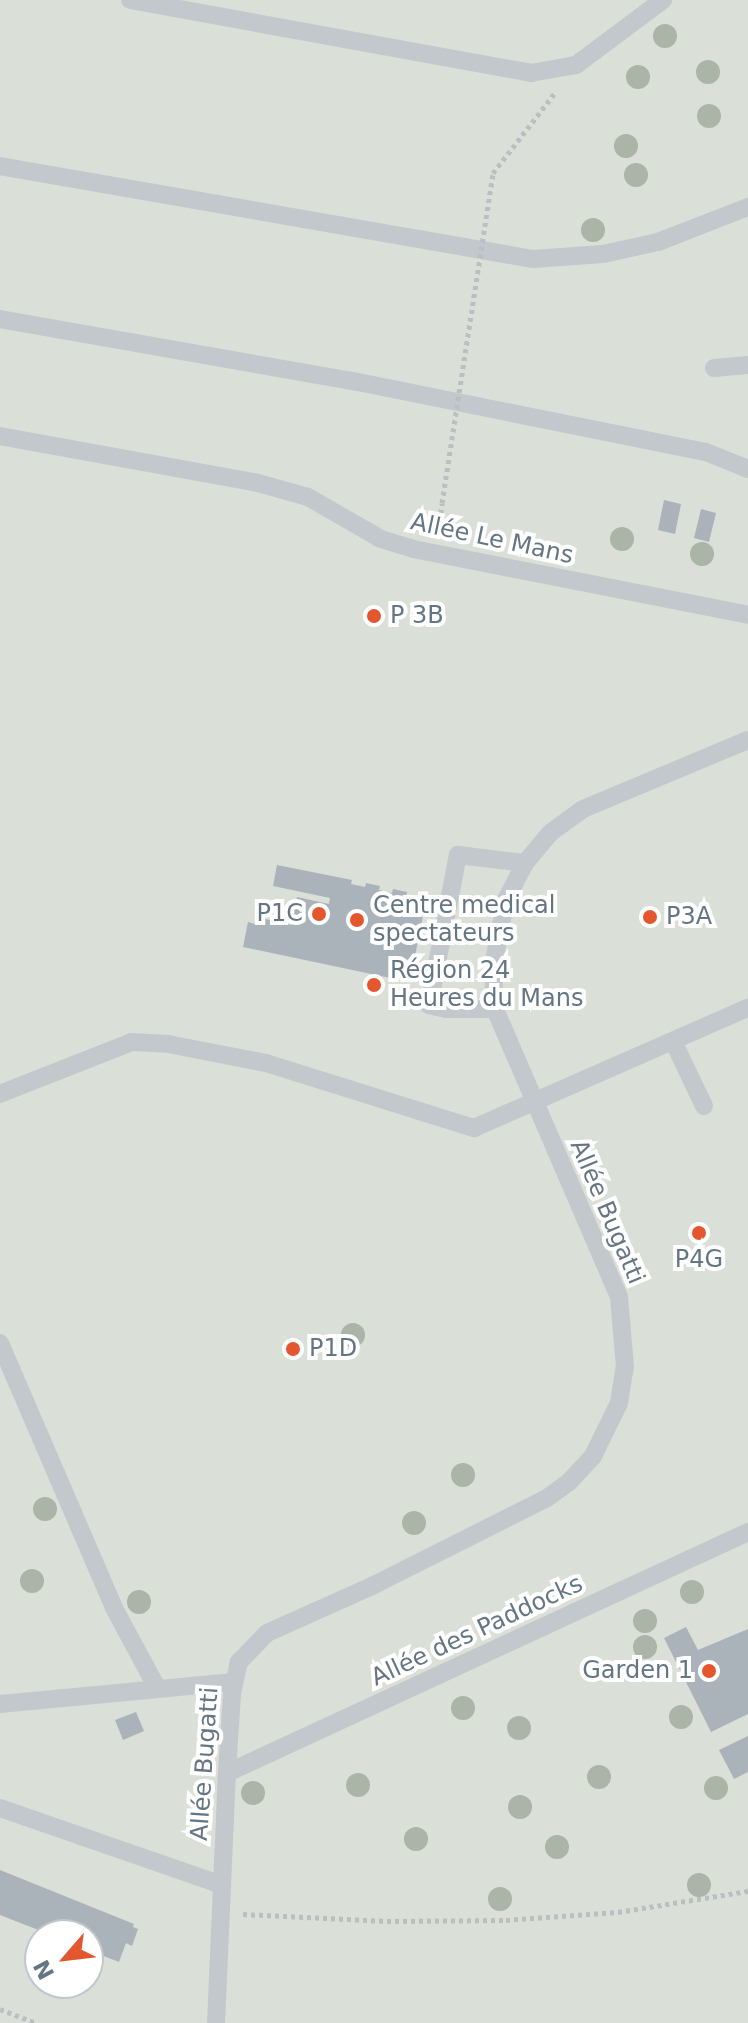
<!DOCTYPE html>
<meta charset="utf-8">
<style>
body{margin:0}
#map{position:relative;width:748px;height:2023px;overflow:hidden;background:#fafaf8;font-family:"DejaVu Sans",sans-serif}
div>[style]{position:absolute}
.green>*{inset:0;background:#dadfd7}
.building>*{inset:0;background:#aab3b9}
.path>*{height:5px;margin-top:-2.5px;transform-origin:0;background:repeating-linear-gradient(90deg,#bbbfc2 0 4px,transparent 0 8px)}
.service>*{height:18px;margin:-9px;padding:0 9px;transform-origin:9px;border-radius:9px;background:#c3c8cc}
.path-bridge>*{height:5px;margin-top:-2.5px;transform-origin:0;background:repeating-linear-gradient(90deg,#bbbfc2 0 4px,transparent 0 8px)}
.trees>*{width:24px;height:24px;margin:-12px;border-radius:50%;background:#aab4a7}
.dots>*{width:22px;height:22px;translate:-50% -50%;box-sizing:border-box;border:4px solid #fff;border-radius:50%}
span{translate:-50% -50%;white-space:nowrap;text-align:center;line-height:1.15;-webkit-text-stroke:8px #fff;paint-order:stroke}
.street-label{font-size:24px;color:#657683}
.poi-label{font-size:24px;color:#657683}
.left{translate:0 -50%;text-align:left}
.right{translate:-100% -50%;text-align:right}
.north{position:absolute;left:24px;top:1919px;width:80px;height:80px;box-sizing:border-box;background:#fff;border:2px solid #c1c8cd;border-radius:50%;rotate:242deg;font-size:22px;font-weight:700;line-height:32px;text-align:center;color:#657683}
.north::after{content:'';display:block;margin:auto;width:28px;height:36px;background:#e4572e;clip-path:polygon(50% 0,100% 100%,50% 72%,0 100%)}
</style>
<div id="map">
<div class="green">
<div style="clip-path:polygon(evenodd,0 0,748px 0,748px 2023px,0 2023px,0 0,40px 1935px,88px 1935px,88px 1983px,40px 1983px,40px 1935px)"></div>
</div>
<div class="building">
<div style="clip-path:polygon(664px 500px,681px 504px,675px 534px,658px 530px)"></div>
<div style="clip-path:polygon(701px 509px,716px 513px,709px 542px,694px 538px)"></div>
<div style="clip-path:polygon(277px 865px,352px 880px,351px 884px,365px 887px,366px 883px,380px 886px,379px 890px,392px 893px,393px 889px,407px 892px,406px 896px,419px 899px,420px 895px,427px 896px,414px 961px,400px 958px,395px 979px,243px 947px,248px 922px,255px 924px,257px 917px,291px 925px,297px 897px,329px 904px,330px 898px,273px 886px)"></div>
<div style="clip-path:polygon(686px 1627px,698px 1650px,748px 1629px,748px 1714px,711px 1732px,664px 1638px)"></div>
<div style="clip-path:polygon(136px 1712px,144px 1731px,123px 1740px,115px 1720px)"></div>
<div style="clip-path:polygon(748px 1736px,748px 1772px,734px 1779px,719px 1750px)"></div>
<div style="clip-path:polygon(0 1870px,134px 1924px,133px 1927px,138px 1929px,132px 1946px,126px 1943px,119px 1962px,88px 1950px,88px 1935px,51px 1935px,0 1915px)"></div>
</div>
<div class="path">
<div style="left:493px;top:173px;width:100px;rotate:-52.3deg"></div>
<div style="left:439px;top:529px;width:26px;rotate:-83deg"></div>
<div style="left:243px;top:1914px;width:144px;rotate:2.8deg"></div>
<div style="left:387px;top:1921px;width:119px;rotate:-0.5deg"></div>
<div style="left:506px;top:1920px;width:112px;rotate:-4.1deg"></div>
<div style="left:618px;top:1912px;width:132px;rotate:-9.2deg"></div>
<div style="left:0;top:2009px;width:39px;rotate:21deg"></div>
</div>
<div class="service">
<div style="left:130px;top:0;width:408px;rotate:10.3deg"></div>
<div style="left:531px;top:73px;width:46px;rotate:-10.1deg"></div>
<div style="left:576px;top:65px;width:109px;rotate:-36.8deg"></div>
<div style="left:0;top:166px;width:541px;rotate:9.9deg"></div>
<div style="left:533px;top:259px;width:70px;rotate:-4.1deg"></div>
<div style="left:603px;top:254px;width:56px;rotate:-12.3deg"></div>
<div style="left:658px;top:242px;width:97px;rotate:-21.3deg"></div>
<div style="left:0;top:319px;width:364px;rotate:10deg"></div>
<div style="left:358px;top:382px;width:355px;rotate:11.4deg"></div>
<div style="left:706px;top:452px;width:45px;rotate:22deg"></div>
<div style="left:714px;top:368px;width:34px;rotate:-5deg"></div>
<div style="left:0;top:436px;width:258px;rotate:10.3deg"></div>
<div style="left:254px;top:482px;width:56px;rotate:15.5deg"></div>
<div style="left:308px;top:497px;width:84px;rotate:29.9deg"></div>
<div style="left:381px;top:539px;width:34px;rotate:17deg"></div>
<div style="left:413px;top:549px;width:341px;rotate:11.1deg"></div>
<div style="left:495px;top:1009px;width:49px;rotate:180deg"></div>
<div style="left:446px;top:1009px;width:17px;rotate:-167deg"></div>
<div style="left:429px;top:1005px;width:153px;rotate:-79.1deg"></div>
<div style="left:458px;top:855px;width:67px;rotate:6.8deg"></div>
<div style="left:673px;top:1041px;width:72px;rotate:64.5deg"></div>
<div style="left:0;top:1094px;width:142px;rotate:-21.5deg"></div>
<div style="left:132px;top:1042px;width:36px;rotate:3deg"></div>
<div style="left:168px;top:1044px;width:100px;rotate:11deg"></div>
<div style="left:266px;top:1063px;width:218px;rotate:17.4deg"></div>
<div style="left:474px;top:1128px;width:299px;rotate:-23.7deg"></div>
<div style="left:0;top:1343px;width:288px;rotate:66.7deg"></div>
<div style="left:114px;top:1608px;width:91px;rotate:61.7deg"></div>
<div style="left:0;top:1704px;width:235px;rotate:-5.4deg"></div>
<div style="left:227px;top:1773px;width:574px;rotate:-24.82deg"></div>
<div style="left:0;top:1808px;width:235px;rotate:19.1deg"></div>
<div style="left:216px;top:2023px;width:250px;rotate:-87.5deg"></div>
<div style="left:227px;top:1773px;width:79px;rotate:-86.4deg"></div>
<div style="left:232px;top:1694px;width:33px;rotate:-78deg"></div>
<div style="left:239px;top:1662px;width:40px;rotate:-46deg"></div>
<div style="left:267px;top:1633px;width:115px;rotate:-24.1deg"></div>
<div style="left:372px;top:1586px;width:196px;rotate:-26.7deg"></div>
<div style="left:547px;top:1498px;width:27px;rotate:-36deg"></div>
<div style="left:569px;top:1482px;width:35px;rotate:-47deg"></div>
<div style="left:593px;top:1456px;width:59px;rotate:-63.9deg"></div>
<div style="left:619px;top:1403px;width:36px;rotate:-81deg"></div>
<div style="left:625px;top:1367px;width:70px;rotate:-94.9deg"></div>
<div style="left:619px;top:1297px;width:314px;rotate:-113.3deg"></div>
<div style="left:495px;top:1009px;width:43px;rotate:-92.7deg"></div>
<div style="left:493px;top:966px;width:67px;rotate:-78.9deg"></div>
<div style="left:506px;top:900px;width:42px;rotate:-62.8deg"></div>
<div style="left:525px;top:863px;width:39px;rotate:-50deg"></div>
<div style="left:550px;top:833px;width:41px;rotate:-36deg"></div>
<div style="left:583px;top:809px;width:179px;rotate:-22.7deg"></div>
</div>
<div class="path-bridge">
<div style="left:442px;top:503px;width:334px;rotate:-81.2deg"></div>
</div>
<div class="trees">
<div style="left:665px;top:36px"></div>
<div style="left:708px;top:72px"></div>
<div style="left:638px;top:77px"></div>
<div style="left:709px;top:116px"></div>
<div style="left:626px;top:146px"></div>
<div style="left:636px;top:175px"></div>
<div style="left:593px;top:230px"></div>
<div style="left:622px;top:539px"></div>
<div style="left:702px;top:554px"></div>
<div style="left:353px;top:1335px"></div>
<div style="left:463px;top:1475px"></div>
<div style="left:45px;top:1509px"></div>
<div style="left:414px;top:1523px"></div>
<div style="left:32px;top:1581px"></div>
<div style="left:692px;top:1592px"></div>
<div style="left:139px;top:1602px"></div>
<div style="left:645px;top:1621px"></div>
<div style="left:645px;top:1647px"></div>
<div style="left:463px;top:1708px"></div>
<div style="left:681px;top:1717px"></div>
<div style="left:519px;top:1728px"></div>
<div style="left:599px;top:1777px"></div>
<div style="left:358px;top:1785px"></div>
<div style="left:716px;top:1788px"></div>
<div style="left:253px;top:1793px"></div>
<div style="left:520px;top:1807px"></div>
<div style="left:416px;top:1839px"></div>
<div style="left:557px;top:1847px"></div>
<div style="left:699px;top:1885px"></div>
<div style="left:500px;top:1899px"></div>
</div>
<div class="dots">
<div style="left:374px;top:616px;background:#e4572e"></div>
<div style="left:319px;top:914px;background:#e4572e"></div>
<div style="left:650px;top:917px;background:#e4572e"></div>
<div style="left:357px;top:920px;background:#e4572e"></div>
<div style="left:374px;top:985px;background:#e4572e"></div>
<div style="left:699px;top:1233px;background:#e4572e"></div>
<div style="left:293px;top:1349px;background:#e4572e"></div>
<div style="left:709px;top:1671px;background:#e4572e"></div>
</div>
<div class="street-label">
<span style="left:492px;top:539px;rotate:12deg">Allée Le Mans</span>
<span style="left:607px;top:1212px;rotate:67deg">Allée Bugatti</span>
<span style="left:477px;top:1631px;rotate:-25deg">Allée des Paddocks</span>
<span style="left:205px;top:1764px;rotate:-86deg">Allée Bugatti</span>
</div>
<div class="poi-label">
<span class="left" style="left:390px;top:616px">P 3B</span>
<span class="left" style="left:373px;top:920px">Centre medical<br>spectateurs</span>
<span class="right" style="left:303px;top:914px">P1C</span>
<span class="left" style="left:666px;top:917px">P3A</span>
<span class="left" style="left:390px;top:985px">Région 24<br>Heures du Mans</span>
<span style="left:699px;top:1260px">P4G</span>
<span class="left" style="left:309px;top:1349px">P1D</span>
<span class="right" style="left:693px;top:1671px">Garden 1</span>
</div>
<div class="north">N</div>
</div>
